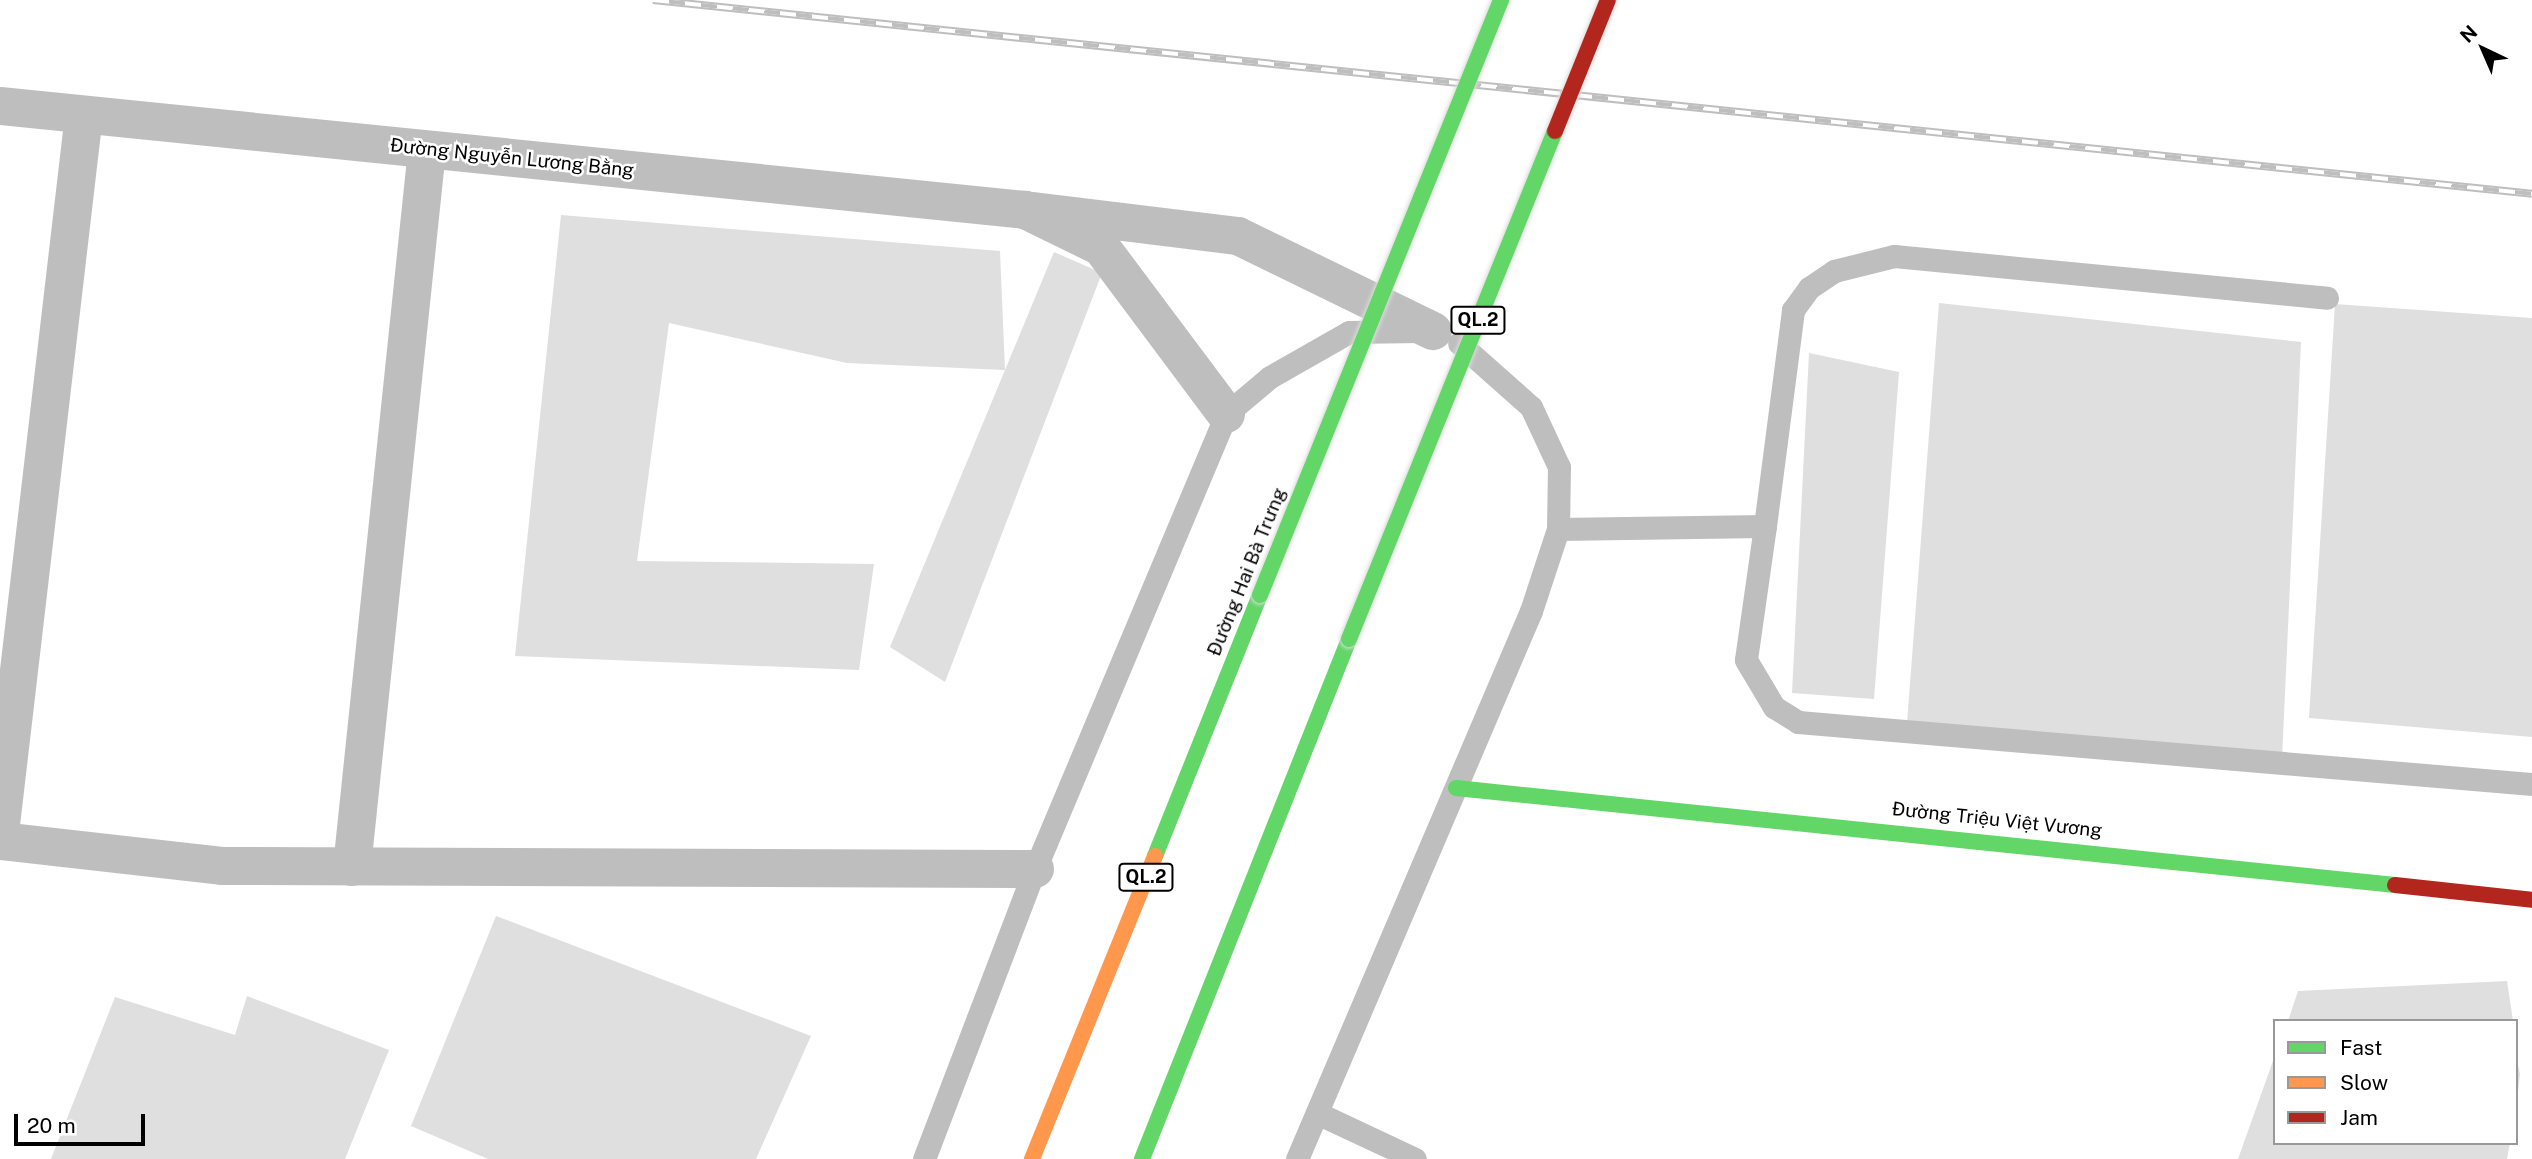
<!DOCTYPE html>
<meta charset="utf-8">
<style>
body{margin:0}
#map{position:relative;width:2532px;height:1159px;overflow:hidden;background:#fff;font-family:"Public Sans",sans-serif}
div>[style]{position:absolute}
.building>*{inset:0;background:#dfdfdf}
.lane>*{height:23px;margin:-11.5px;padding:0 11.5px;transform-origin:11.5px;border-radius:11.5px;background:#bebebe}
.street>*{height:38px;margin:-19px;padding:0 19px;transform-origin:19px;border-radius:19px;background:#bebebe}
.fast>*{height:16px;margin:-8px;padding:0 8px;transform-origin:8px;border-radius:8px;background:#63d668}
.slow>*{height:16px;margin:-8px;padding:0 8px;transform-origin:8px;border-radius:8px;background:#ff974d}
.jam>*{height:16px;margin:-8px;padding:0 8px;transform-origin:8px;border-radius:8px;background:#b3261e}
.rail>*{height:8px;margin-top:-4px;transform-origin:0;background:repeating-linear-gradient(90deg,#fff 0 16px,#bebebe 0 32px);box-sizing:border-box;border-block:2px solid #bebebe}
.bridges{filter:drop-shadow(0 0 2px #dbdbdb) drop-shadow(0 0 2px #dbdbdb)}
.fast-bridge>*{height:16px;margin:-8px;padding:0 8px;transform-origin:8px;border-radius:8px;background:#63d668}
.jam-bridge>*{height:16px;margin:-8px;padding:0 8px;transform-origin:8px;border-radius:8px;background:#b3261e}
span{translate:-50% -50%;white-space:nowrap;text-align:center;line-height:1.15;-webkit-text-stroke:5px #fff;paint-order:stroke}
.shield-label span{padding:2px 5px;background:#fff;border:2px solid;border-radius:5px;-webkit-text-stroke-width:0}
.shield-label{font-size:18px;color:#000;font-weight:700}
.street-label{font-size:19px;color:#000}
.legend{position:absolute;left:2273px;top:1019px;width:245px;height:126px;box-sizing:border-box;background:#fff;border:2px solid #999;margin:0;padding:9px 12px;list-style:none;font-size:21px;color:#000}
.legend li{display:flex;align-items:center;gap:14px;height:35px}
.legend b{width:35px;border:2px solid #999}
.north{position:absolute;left:2448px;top:14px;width:70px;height:70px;-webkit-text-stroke:5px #fff;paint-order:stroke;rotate:316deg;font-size:19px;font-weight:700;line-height:28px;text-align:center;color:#000}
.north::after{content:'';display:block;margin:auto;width:24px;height:32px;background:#000;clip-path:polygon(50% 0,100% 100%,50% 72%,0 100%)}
.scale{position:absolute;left:14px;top:1114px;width:131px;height:32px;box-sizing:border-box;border:4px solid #000;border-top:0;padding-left:9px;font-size:21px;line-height:24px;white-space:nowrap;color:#000;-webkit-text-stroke:5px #fff;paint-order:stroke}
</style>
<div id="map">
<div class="building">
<div style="clip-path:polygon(561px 215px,1000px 251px,1005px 370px,847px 363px,669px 323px,637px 561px,874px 564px,859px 670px,515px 656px)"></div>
<div style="clip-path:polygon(1054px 252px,1102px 273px,945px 682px,890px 647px)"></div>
<div style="clip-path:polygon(1939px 303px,2301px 342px,2282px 759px,1907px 723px)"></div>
<div style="clip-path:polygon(2335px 304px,2532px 318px,2532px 737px,2309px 718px)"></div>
<div style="clip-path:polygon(1809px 353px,1899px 372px,1874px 699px,1792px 693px)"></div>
<div style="clip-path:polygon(496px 916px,811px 1036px,756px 1159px,488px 1159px,411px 1126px)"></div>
<div style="clip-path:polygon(2507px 981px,2513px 1021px,2288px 1021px,2298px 991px)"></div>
<div style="clip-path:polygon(247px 996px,389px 1050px,345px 1159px,51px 1159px,115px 997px,235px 1035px)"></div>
<div style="clip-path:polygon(2516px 1056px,2520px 1074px,2518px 1091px,2516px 1091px)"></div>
<div style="clip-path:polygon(2274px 1058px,2275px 1143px,2510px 1143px,2507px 1159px,2238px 1159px)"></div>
</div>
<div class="lane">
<div style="left:1765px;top:526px;width:135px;rotate:98.1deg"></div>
<div style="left:1746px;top:660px;width:55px;rotate:59.2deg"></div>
<div style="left:1774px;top:707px;width:28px;rotate:32deg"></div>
<div style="left:1798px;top:722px;width:737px;rotate:4.83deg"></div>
<div style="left:1558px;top:529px;width:207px;rotate:-0.8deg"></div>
<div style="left:1765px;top:526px;width:218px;rotate:-82.6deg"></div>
<div style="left:1793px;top:310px;width:27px;rotate:-54deg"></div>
<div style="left:1809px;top:288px;width:30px;rotate:-34deg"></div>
<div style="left:1834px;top:271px;width:62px;rotate:-14deg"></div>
<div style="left:1894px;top:256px;width:435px;rotate:5.5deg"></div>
<div style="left:1317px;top:1113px;width:108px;rotate:25.1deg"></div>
<div style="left:924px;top:1159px;width:311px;rotate:-69.1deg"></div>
<div style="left:1035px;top:869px;width:493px;rotate:-67.2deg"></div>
<div style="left:1226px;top:414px;width:57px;rotate:-40.1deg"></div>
<div style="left:1270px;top:377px;width:91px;rotate:-29.7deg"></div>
<div style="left:1349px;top:332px;width:72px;rotate:-0.8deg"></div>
<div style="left:1297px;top:1159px;width:596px;rotate:-66.88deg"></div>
<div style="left:1531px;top:611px;width:86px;rotate:-71.8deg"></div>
<div style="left:1558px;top:529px;width:62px;rotate:-89.1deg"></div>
<div style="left:1559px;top:467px;width:66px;rotate:-115deg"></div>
<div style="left:1531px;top:407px;width:96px;rotate:-138.4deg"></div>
</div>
<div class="street">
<div style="left:0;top:106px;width:1030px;rotate:5.79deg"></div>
<div style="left:1226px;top:414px;width:209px;rotate:-126.8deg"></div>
<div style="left:1101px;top:247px;width:85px;rotate:-154deg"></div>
<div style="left:1025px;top:210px;width:215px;rotate:7deg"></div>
<div style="left:1238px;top:236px;width:217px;rotate:26deg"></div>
<div style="left:0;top:833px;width:723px;rotate:-83.33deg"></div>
<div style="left:0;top:841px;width:223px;rotate:6.4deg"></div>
<div style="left:222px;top:866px;width:813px;rotate:0.21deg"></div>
<div style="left:352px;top:867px;width:721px;rotate:-84.03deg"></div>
</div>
<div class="fast">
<div style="left:1456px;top:788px;width:944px;rotate:5.9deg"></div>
<div style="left:1155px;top:856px;width:281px;rotate:-68.1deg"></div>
<div style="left:1142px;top:1159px;width:560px;rotate:-68.29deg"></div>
</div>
<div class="slow">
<div style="left:1032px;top:1159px;width:327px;rotate:-67.9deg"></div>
</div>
<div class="jam">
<div style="left:2395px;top:885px;width:138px;rotate:6.2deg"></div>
</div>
<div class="rail">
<div style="left:653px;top:0;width:1889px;rotate:5.89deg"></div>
</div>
<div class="bridges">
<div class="fast-bridge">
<div style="left:1260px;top:595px;width:642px;rotate:-67.95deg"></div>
<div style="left:1349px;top:639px;width:548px;rotate:-67.93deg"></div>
</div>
<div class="jam-bridge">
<div style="left:1555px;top:131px;width:141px;rotate:-68deg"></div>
</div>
</div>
<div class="shield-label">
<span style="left:1478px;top:320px">QL.2</span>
<span style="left:1146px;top:877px">QL.2</span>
</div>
<div class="street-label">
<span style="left:512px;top:158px;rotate:6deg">Đường Nguyễn Lương Bằng</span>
<span style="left:1247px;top:572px;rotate:-68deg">Đường Hai Bà Trưng</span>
<span style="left:1997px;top:820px;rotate:6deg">Đường Triệu Việt Vương</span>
</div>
<ul class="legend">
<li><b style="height:9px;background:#63d668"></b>Fast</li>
<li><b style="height:9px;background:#ff974d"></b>Slow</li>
<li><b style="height:9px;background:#b3261e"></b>Jam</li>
</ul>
<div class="north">N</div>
<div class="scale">20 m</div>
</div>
